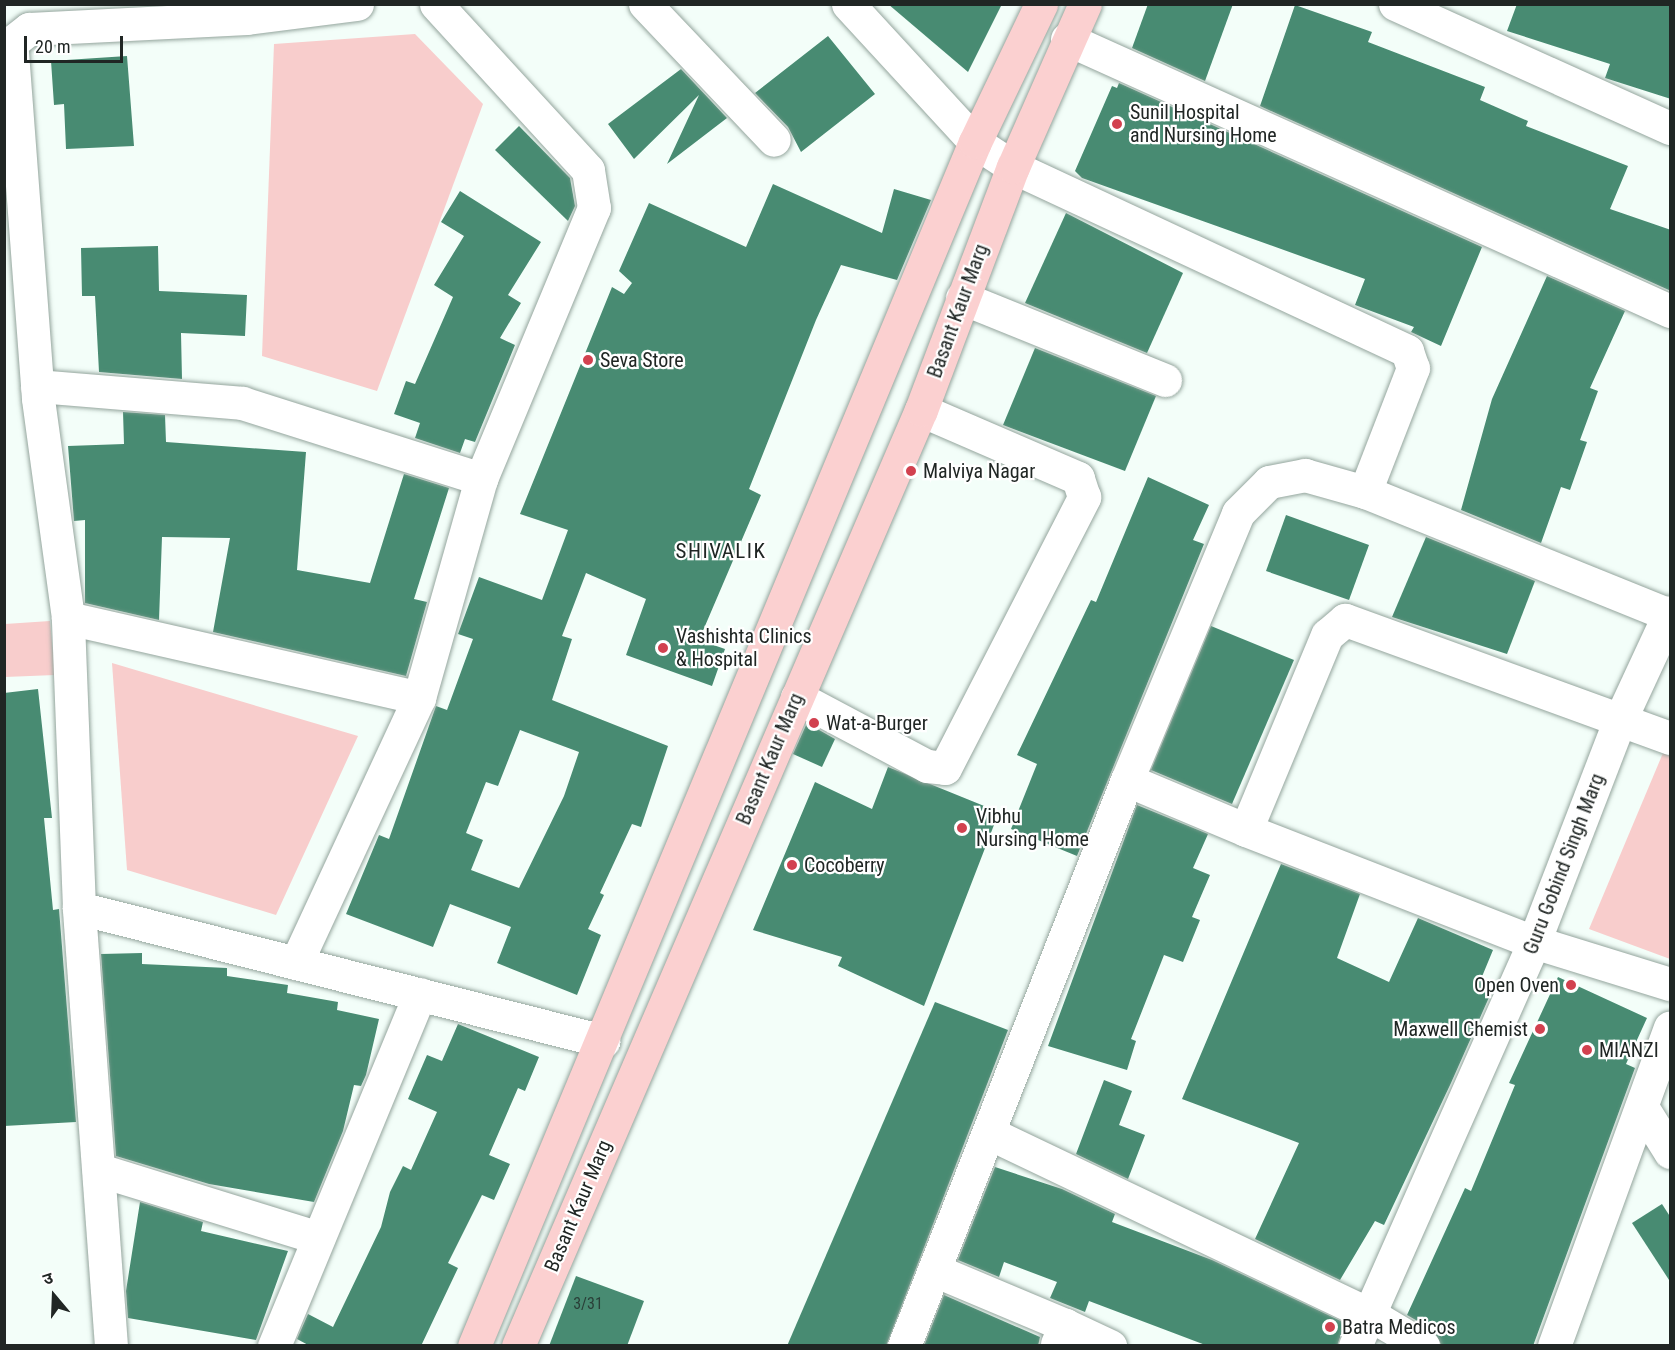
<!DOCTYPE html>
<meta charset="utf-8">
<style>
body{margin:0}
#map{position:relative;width:1675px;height:1350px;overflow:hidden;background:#f3fef9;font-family:"Roboto Condensed","Noto Sans Devanagari",sans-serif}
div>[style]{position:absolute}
.green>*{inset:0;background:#f8cdcc}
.building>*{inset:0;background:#488b72}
.roads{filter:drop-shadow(0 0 2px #94a59d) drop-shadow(0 0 2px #94a59d)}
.minor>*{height:33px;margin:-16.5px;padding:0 16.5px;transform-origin:16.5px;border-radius:16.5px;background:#fff}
.major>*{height:33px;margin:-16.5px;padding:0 16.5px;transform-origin:16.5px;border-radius:16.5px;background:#fbd0d0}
.dots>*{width:16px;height:16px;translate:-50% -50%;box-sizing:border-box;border:3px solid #fff;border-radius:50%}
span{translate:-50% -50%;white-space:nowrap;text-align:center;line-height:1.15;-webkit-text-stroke:4.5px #fff;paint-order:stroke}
.number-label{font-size:16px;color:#2a3f38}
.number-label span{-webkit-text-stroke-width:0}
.poi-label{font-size:20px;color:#202624}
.left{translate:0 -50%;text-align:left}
.right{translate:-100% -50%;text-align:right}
.street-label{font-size:20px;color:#202624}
.neighbourhood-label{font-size:21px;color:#202624;letter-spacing:1.5px}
.frame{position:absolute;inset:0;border:6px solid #202624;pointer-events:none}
.north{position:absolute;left:24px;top:1266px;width:60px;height:60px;-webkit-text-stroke:4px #fff;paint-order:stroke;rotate:341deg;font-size:16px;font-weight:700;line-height:24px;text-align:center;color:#202624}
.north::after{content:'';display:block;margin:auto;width:21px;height:27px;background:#202624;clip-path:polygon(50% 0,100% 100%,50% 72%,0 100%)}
.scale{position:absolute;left:24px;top:36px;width:99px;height:27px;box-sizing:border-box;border:3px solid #202624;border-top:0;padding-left:8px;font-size:18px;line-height:21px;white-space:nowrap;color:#202624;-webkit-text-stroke:4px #fff;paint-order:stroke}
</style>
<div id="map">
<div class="green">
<div style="clip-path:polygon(415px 34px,483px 104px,377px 391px,262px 356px,274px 44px)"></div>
<div style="clip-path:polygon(50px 621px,55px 675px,5px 677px,5px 624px)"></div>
<div style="clip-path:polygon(112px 663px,358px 736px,276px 915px,127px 870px)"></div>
<div style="clip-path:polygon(1663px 753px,1670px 756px,1670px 959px,1589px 929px)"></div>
</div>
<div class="building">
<div style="clip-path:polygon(888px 4px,1002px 4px,968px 72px)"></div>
<div style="clip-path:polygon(1148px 4px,1233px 4px,1205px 81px,1132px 48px)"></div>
<div style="clip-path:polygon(1517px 4px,1671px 4px,1671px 99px,1605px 78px,1610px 64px,1507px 31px)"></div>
<div style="clip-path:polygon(1295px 5px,1372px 32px,1368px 42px,1485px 87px,1480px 100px,1528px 121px,1526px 126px,1628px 166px,1610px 209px,1671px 230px,1671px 291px,1260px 106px)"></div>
<div style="clip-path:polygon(828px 36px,875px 94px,801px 152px,788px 127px,755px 93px)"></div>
<div style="clip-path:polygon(127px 56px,134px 146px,66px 149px,64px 104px,54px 105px,51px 61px)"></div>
<div style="clip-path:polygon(681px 69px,727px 118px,667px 164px,699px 95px,634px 159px,608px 124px)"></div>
<div style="clip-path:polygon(1119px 83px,1482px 247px,1441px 346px,1411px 332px,1414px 327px,1355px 305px,1365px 279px,1082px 178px,1075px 171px,1112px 86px,1117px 88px)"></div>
<div style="clip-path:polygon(519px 126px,570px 178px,575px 206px,568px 221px,495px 150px)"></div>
<div style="clip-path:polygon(evenodd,773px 184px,882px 233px,894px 189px,931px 200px,897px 280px,841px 265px,816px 320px,749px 489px,761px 495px,699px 640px,725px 649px,712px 686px,626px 655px,646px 599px,586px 573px,562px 636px,572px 639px,552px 700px,668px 746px,641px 827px,632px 824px,600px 893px,604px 895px,588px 929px,601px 935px,577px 995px,497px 963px,511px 927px,450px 904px,433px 947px,346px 914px,379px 835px,389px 839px,436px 706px,447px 710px,473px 639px,458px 634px,479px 577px,542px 600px,568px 530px,520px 514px,612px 287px,624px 294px,632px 283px,619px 271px,649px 203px,746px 247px,773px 184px,520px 730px,579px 752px,564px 796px,519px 888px,471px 870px,483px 840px,466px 833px,486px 782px,498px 786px,520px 730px)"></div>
<div style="clip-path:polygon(460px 191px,541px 242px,508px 295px,521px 303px,500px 338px,515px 345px,475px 442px,465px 439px,460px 453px,415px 438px,420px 423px,394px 414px,406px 381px,415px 384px,453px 297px,434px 285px,464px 236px,441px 222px)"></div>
<div style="clip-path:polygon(1066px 213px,1183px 273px,1147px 353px,1025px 303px)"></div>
<div style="clip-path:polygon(158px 246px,159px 291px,247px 295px,245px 336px,181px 333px,182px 379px,99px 372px,95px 296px,82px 296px,81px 248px)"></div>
<div style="clip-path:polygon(1547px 276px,1625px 311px,1590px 388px,1598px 391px,1580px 440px,1587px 442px,1570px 490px,1561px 487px,1541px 543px,1461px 510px,1492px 399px)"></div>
<div style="clip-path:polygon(1035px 348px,1156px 396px,1125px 471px,1003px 425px)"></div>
<div style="clip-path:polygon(123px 412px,165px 415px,166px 442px,306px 452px,297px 570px,370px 583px,404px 474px,449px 488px,414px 599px,427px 602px,406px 676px,213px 632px,230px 538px,162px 537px,159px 620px,85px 603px,85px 520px,74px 521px,68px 446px,124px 444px)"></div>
<div style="clip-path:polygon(1148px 477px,1209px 505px,1193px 540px,1204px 544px,1077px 856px,1011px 829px,1037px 764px,1017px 755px,1091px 600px,1096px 602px)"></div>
<div style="clip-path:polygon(1286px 515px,1369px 545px,1349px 600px,1266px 571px)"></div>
<div style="clip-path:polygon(1426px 537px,1535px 581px,1507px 654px,1392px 617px)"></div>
<div style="clip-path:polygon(1211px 626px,1294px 660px,1232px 804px,1151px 770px)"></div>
<div style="clip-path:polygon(38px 689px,52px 818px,44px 818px,53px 910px,59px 909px,76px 1122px,4px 1126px,4px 693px)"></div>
<div style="clip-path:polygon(807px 723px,835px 739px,822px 767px,793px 754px)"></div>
<div style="clip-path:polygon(888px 767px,999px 812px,924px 1006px,838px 966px,842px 957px,753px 930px,815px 782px,872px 809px)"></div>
<div style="clip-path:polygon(1137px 805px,1208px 834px,1193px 868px,1210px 875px,1192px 917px,1200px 920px,1183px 962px,1164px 955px,1131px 1039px,1136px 1041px,1127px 1070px,1048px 1046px)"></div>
<div style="clip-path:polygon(1281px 864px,1360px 894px,1337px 958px,1389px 982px,1418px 918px,1493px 950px,1481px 979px,1495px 984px,1451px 1083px,1384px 1225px,1375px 1221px,1340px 1280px,1255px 1239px,1299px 1143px,1182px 1099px)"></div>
<div style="clip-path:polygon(142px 953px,142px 964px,227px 968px,227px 976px,288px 985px,287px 993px,338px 1002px,337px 1010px,379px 1019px,366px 1075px,361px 1086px,354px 1085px,343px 1131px,314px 1202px,209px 1184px,116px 1156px,101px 954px)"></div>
<div style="clip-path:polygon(1558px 977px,1647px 1018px,1626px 1064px,1635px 1068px,1533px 1346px,1442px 1346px,1433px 1330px,1407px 1315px,1465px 1188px,1471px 1191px,1515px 1085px,1509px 1083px)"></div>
<div style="clip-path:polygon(935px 1002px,1008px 1030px,886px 1346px,787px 1346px)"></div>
<div style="clip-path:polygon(458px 1024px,539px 1057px,525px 1091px,518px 1088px,489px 1155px,510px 1164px,494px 1200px,482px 1195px,448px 1263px,458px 1268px,421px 1346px,310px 1346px,297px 1339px,308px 1314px,333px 1327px,381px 1227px,390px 1192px,403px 1166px,411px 1170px,437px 1112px,408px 1099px,427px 1055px,442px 1061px)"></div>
<div style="clip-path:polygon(1104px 1080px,1132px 1091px,1119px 1125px,1145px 1135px,1128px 1179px,1076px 1154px)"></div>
<div style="clip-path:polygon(995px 1167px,1062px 1189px,1115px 1214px,1112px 1222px,1212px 1260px,1345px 1323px,1337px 1346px,1208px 1346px,1089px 1301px,1085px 1312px,1050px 1298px,1057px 1282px,1004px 1262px,999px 1277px,958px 1260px)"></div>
<div style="clip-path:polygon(140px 1202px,203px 1222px,201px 1231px,288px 1251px,256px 1340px,128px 1318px,126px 1291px)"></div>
<div style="clip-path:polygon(1662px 1204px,1671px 1218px,1671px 1283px,1632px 1223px)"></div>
<div style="clip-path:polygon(576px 1276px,644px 1301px,627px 1346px,549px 1346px)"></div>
<div style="clip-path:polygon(944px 1295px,1040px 1337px,1038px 1346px,924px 1346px)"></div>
</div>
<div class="roads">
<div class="minor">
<div style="left:645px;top:4px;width:187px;rotate:46.5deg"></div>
<div style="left:848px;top:4px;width:188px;rotate:47.4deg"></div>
<div style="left:975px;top:142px;width:45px;rotate:33.3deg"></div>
<div style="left:1013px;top:167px;width:435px;rotate:25deg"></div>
<div style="left:1407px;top:351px;width:18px;rotate:71deg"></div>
<div style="left:1413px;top:368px;width:133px;rotate:111.2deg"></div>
<div style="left:1395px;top:4px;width:302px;rotate:24.3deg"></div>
<div style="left:1067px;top:39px;width:662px;rotate:24.28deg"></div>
<div style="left:962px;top:298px;width:219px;rotate:22deg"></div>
<div style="left:37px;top:386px;width:206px;rotate:4.7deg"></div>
<div style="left:242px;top:403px;width:251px;rotate:17.6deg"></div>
<div style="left:68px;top:618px;width:360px;rotate:12.8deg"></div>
<div style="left:797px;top:697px;width:147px;rotate:28deg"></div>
<div style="left:927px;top:766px;width:18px;rotate:6deg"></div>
<div style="left:945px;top:768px;width:305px;rotate:-62.8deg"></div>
<div style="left:1084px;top:497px;width:20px;rotate:-108deg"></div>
<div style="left:1078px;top:478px;width:171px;rotate:-156.6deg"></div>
<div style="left:1670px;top:738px;width:346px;rotate:-160deg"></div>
<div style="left:1345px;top:620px;width:23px;rotate:140deg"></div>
<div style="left:1327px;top:635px;width:211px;rotate:112.6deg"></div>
<div style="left:1246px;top:830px;width:309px;rotate:21.3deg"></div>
<div style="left:1534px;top:942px;width:142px;rotate:17.2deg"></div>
<div style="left:1246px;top:830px;width:129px;rotate:-157.2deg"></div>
<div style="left:1127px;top:780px;width:289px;rotate:-67.4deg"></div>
<div style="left:1238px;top:513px;width:44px;rotate:-45deg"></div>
<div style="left:1269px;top:482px;width:37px;rotate:-11deg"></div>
<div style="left:1305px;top:475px;width:62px;rotate:15.8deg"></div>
<div style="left:1365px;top:492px;width:328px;rotate:22deg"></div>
<div style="left:79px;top:908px;width:541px;rotate:14.24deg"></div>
<div style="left:296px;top:963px;width:292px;rotate:-65.1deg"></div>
<div style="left:419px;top:698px;width:228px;rotate:-74.2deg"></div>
<div style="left:481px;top:479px;width:294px;rotate:-67.4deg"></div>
<div style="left:594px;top:208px;width:38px;rotate:-99deg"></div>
<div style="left:588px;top:170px;width:225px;rotate:-132.5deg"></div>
<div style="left:1642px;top:1107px;width:53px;rotate:58.1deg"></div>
<div style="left:989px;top:1133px;width:421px;rotate:25.5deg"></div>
<div style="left:1369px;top:1314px;width:63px;rotate:30.7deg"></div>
<div style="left:99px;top:1170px;width:229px;rotate:17.2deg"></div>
<div style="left:934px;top:1270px;width:142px;rotate:22.8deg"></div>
<div style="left:1057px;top:1344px;width:21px;rotate:-67deg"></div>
<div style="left:1065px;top:1325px;width:50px;rotate:25deg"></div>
<div style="left:111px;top:1346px;width:439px;rotate:-94.2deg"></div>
<div style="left:79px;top:908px;width:290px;rotate:-92.2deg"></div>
<div style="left:68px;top:618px;width:222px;rotate:-97.8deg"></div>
<div style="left:38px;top:398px;width:356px;rotate:-94.3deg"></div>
<div style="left:11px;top:43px;width:23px;rotate:-38deg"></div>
<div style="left:29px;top:29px;width:218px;rotate:-2.9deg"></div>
<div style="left:247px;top:18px;width:111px;rotate:-7.3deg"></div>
<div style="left:274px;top:1346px;width:381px;rotate:-67.5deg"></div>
<div style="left:904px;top:1346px;width:608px;rotate:-68.5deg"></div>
<div style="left:1355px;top:1346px;width:442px;rotate:-66.1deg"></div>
<div style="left:1534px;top:942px;width:236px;rotate:-68.9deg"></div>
<div style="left:1619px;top:722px;width:121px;rotate:-65.1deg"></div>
<div style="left:1554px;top:1346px;width:339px;rotate:-70deg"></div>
</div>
<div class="major">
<div style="left:474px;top:1346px;width:1304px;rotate:-67.41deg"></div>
<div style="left:975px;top:142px;width:153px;rotate:-64.4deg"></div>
<div style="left:518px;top:1346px;width:1019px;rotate:-66.71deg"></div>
<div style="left:921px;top:410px;width:260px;rotate:-69.3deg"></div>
<div style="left:1013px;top:167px;width:178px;rotate:-66.2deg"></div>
</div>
</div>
<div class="dots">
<div style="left:1117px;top:124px;background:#d2414f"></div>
<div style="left:588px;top:360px;background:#d2414f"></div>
<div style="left:911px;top:471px;background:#d2414f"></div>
<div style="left:663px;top:648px;background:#d2414f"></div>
<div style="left:814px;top:723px;background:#d2414f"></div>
<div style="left:962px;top:828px;background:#d2414f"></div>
<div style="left:792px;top:865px;background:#d2414f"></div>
<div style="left:1571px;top:985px;background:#d2414f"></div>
<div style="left:1540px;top:1029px;background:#d2414f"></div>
<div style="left:1587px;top:1050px;background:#d2414f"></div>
<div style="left:1330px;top:1327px;background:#d2414f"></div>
</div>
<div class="number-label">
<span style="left:588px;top:1304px">3/31</span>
</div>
<div class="poi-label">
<span class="left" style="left:1130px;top:124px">Sunil Hospital<br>and Nursing Home</span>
<span class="left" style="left:600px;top:360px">Seva Store</span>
<span class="left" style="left:923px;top:471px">Malviya Nagar</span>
<span class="left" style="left:676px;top:648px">Vashishta Clinics<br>&amp; Hospital</span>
<span class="left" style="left:826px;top:723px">Wat-a-Burger</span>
<span class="left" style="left:976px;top:828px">Vibhu<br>Nursing Home</span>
<span class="left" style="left:804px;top:865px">Cocoberry</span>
<span class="right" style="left:1559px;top:985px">Open Oven</span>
<span class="right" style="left:1528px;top:1029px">Maxwell Chemist</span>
<span class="left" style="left:1599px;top:1050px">MIANZI</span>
<span class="left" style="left:1342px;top:1327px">Batra Medicos</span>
</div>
<div class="street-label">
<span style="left:958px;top:311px;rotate:-70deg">Basant Kaur Marg</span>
<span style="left:770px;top:759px;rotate:-67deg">Basant Kaur Marg</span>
<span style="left:1564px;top:864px;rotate:-69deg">Guru Gobind Singh Marg</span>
<span style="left:578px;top:1206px;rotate:-67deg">Basant Kaur Marg</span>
</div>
<div class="neighbourhood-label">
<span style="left:721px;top:551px">SHIVALIK</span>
</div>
<div class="frame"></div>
<div class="north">उ</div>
<div class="scale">20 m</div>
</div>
